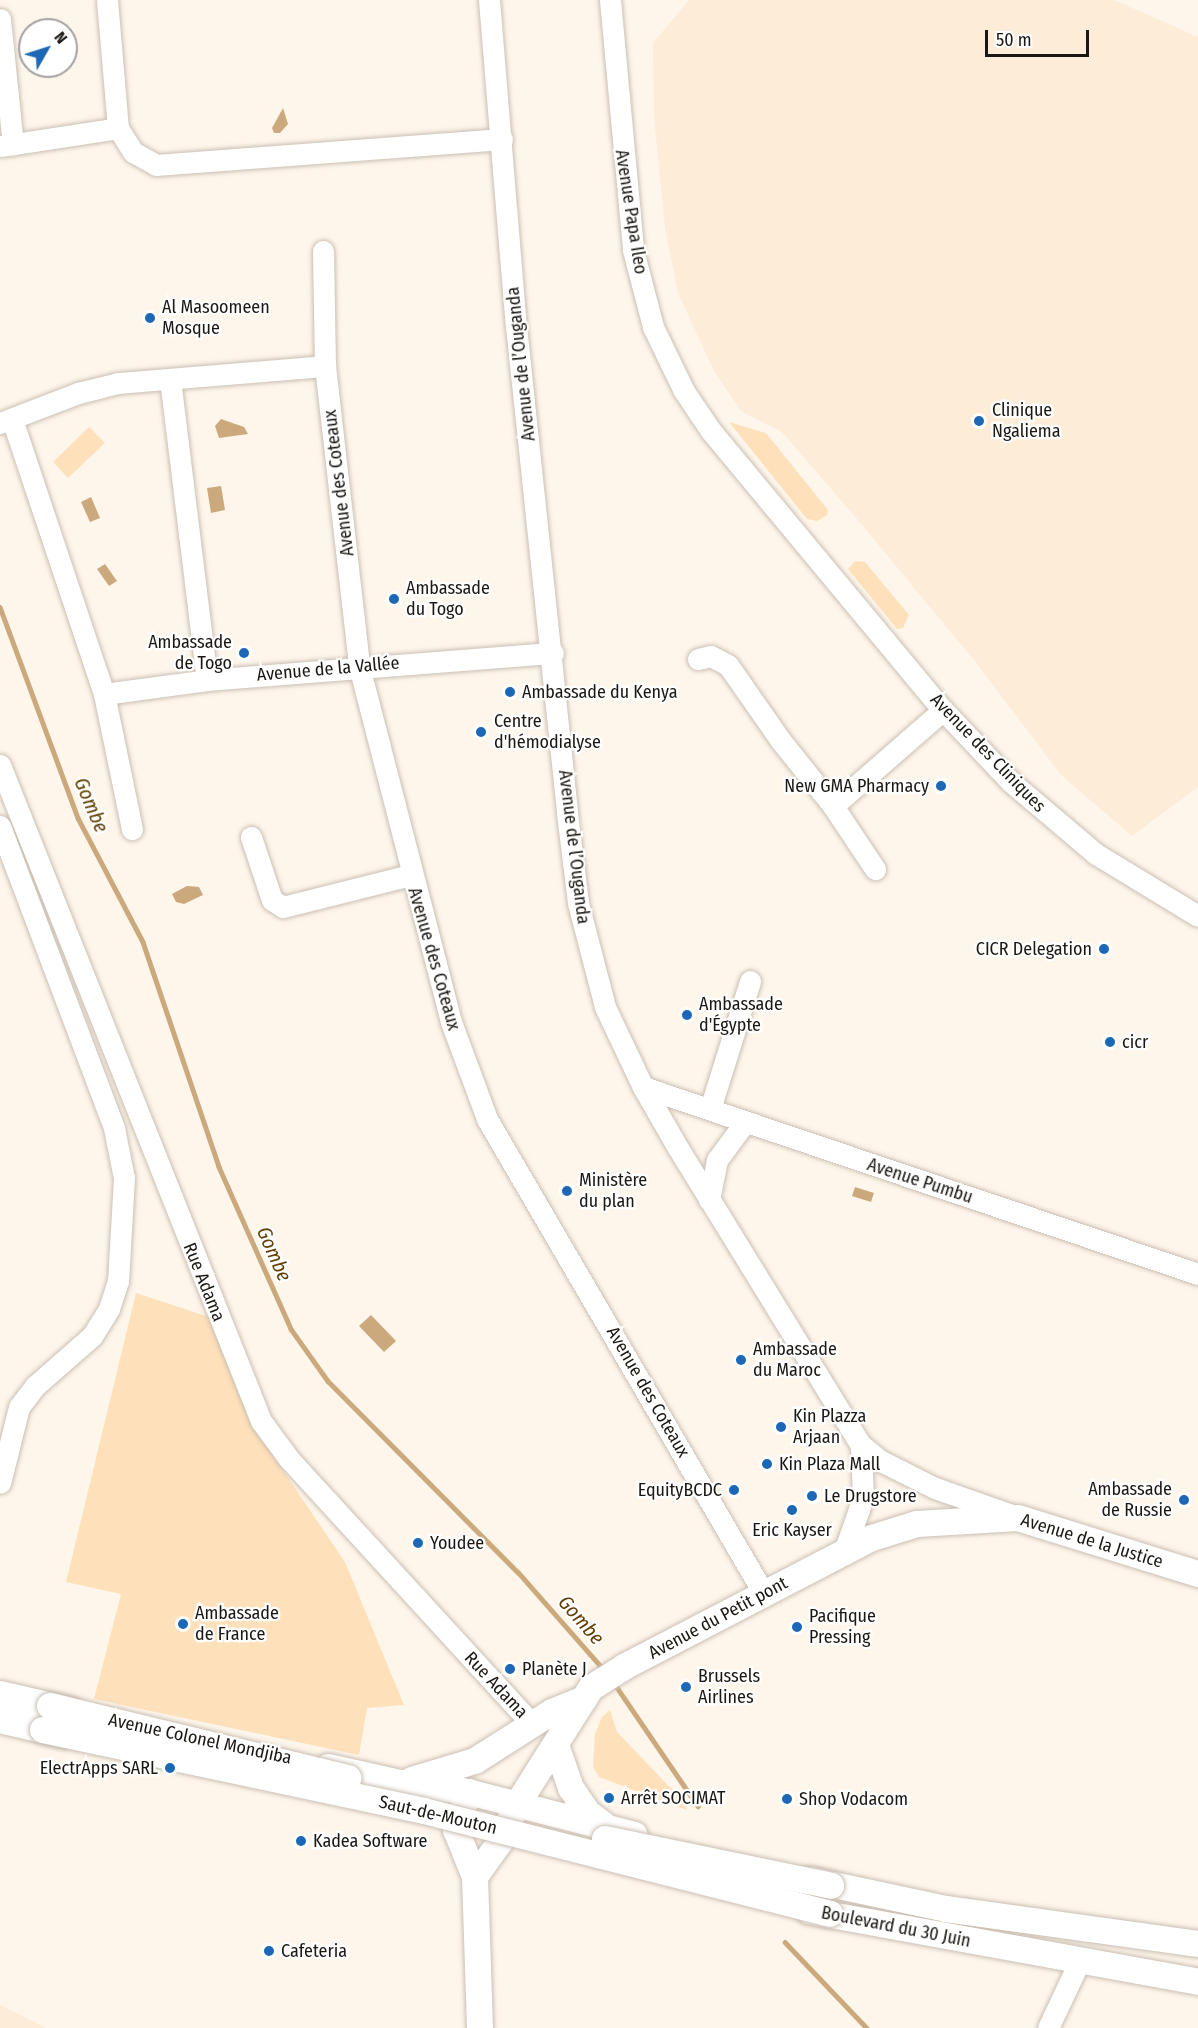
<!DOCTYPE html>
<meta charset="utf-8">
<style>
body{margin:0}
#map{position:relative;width:1198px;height:2028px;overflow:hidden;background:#fef6eb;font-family:"Fira Sans Condensed",sans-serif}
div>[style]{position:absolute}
.built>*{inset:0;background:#fcecd8}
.green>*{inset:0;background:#fee0ba}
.water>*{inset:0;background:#cba97c}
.stream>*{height:4.5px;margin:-2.25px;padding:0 2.25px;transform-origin:2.25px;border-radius:2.25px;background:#cba97c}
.roads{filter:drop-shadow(0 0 2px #cabfb3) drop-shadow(0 0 2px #cabfb3)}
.minor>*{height:21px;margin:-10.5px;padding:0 10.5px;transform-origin:10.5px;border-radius:10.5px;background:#fff}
.major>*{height:26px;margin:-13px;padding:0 13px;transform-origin:13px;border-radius:13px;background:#fff}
.bridges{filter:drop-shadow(0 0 2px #cabfb3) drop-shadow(0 0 2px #cabfb3)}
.major-bridge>*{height:26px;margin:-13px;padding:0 13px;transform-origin:13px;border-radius:13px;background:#fff}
.dots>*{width:16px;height:16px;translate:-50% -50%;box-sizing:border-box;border:3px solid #fff;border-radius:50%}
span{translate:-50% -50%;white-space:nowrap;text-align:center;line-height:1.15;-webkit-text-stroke:4.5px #fff;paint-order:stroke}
.street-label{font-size:18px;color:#1b1713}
.poi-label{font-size:18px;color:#1b1713}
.left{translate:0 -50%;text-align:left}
.right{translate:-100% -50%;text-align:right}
.water-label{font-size:20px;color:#613f04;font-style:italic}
.north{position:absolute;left:18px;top:18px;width:60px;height:60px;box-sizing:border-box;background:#fff;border:2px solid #a4a2a1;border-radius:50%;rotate:51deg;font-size:16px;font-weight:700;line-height:24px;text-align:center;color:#1b1713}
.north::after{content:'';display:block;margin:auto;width:21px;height:27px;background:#1c67b6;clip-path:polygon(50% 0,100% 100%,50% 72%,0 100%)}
.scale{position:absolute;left:985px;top:30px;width:104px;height:27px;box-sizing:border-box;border:3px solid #1b1713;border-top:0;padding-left:8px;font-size:18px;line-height:21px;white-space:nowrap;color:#1b1713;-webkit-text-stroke:4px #fff;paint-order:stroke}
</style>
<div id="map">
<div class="built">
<div style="clip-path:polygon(689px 0,1114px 0,1198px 37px,1198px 787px,1132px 836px,1061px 775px,978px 665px,858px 520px,781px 431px,741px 411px,714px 371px,678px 293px,665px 228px,654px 117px,653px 43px)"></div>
<div style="clip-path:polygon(0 2005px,14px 2012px,47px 2028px,0 2028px)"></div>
</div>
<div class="green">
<div style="clip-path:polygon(729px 422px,766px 433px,828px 510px,827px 515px,817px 521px,807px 519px)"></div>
<div style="clip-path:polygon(89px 427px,105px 443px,68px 478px,53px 462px)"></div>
<div style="clip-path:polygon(855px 561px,865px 562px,909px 615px,903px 628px,897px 629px,848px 569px)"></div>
<div style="clip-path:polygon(136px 1293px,215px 1319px,257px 1432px,345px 1562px,404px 1705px,367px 1708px,359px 1755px,94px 1699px,121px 1594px,66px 1582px)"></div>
<div style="clip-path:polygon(610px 1710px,617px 1732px,684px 1802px,687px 1810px,599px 1777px,593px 1767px,595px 1734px,602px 1717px)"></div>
</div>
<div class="water">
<div style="clip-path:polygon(283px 108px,288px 124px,280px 133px,274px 133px,272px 128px)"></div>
<div style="clip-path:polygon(221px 419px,244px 427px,248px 434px,219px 438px,215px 426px)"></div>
<div style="clip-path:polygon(221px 486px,225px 510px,211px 513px,207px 488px)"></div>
<div style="clip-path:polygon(91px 497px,100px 518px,90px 522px,81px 502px)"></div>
<div style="clip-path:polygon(105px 564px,117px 581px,109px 586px,97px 569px)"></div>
<div style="clip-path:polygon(187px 886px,199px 887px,203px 895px,184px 904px,176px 902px,172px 894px)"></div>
<div style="clip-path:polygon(855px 1187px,874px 1193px,871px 1202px,852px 1196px)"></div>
<div style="clip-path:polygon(371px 1315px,396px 1341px,384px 1352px,359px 1326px)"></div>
</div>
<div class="stream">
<div style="left:0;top:607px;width:225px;rotate:69.7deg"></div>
<div style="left:78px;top:818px;width:140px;rotate:62.3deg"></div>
<div style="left:143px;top:942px;width:237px;rotate:71.3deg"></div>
<div style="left:219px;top:1167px;width:177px;rotate:66deg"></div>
<div style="left:291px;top:1329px;width:64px;rotate:54.6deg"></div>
<div style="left:328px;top:1381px;width:269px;rotate:45.2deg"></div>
<div style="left:518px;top:1572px;width:132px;rotate:48.7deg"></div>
<div style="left:614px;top:1683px;width:149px;rotate:55.7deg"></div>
<div style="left:785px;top:1942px;width:119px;rotate:46.4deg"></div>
</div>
<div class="roads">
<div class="minor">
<div style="left:107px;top:0;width:128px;rotate:85.1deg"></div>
<div style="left:118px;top:128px;width:28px;rotate:58deg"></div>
<div style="left:133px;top:152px;width:26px;rotate:29deg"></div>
<div style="left:156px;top:165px;width:347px;rotate:-4.3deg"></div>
<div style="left:489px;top:0;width:327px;rotate:85.3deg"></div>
<div style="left:516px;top:326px;width:490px;rotate:84deg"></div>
<div style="left:567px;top:813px;width:91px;rotate:83deg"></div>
<div style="left:578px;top:903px;width:107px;rotate:75.4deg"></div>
<div style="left:605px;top:1007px;width:89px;rotate:64.6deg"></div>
<div style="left:643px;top:1087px;width:70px;rotate:60.2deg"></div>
<div style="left:678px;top:1148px;width:349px;rotate:58.4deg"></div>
<div style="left:861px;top:1445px;width:26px;rotate:39deg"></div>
<div style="left:881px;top:1461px;width:60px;rotate:26.6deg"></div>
<div style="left:935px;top:1488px;width:85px;rotate:19.3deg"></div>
<div style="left:610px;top:0;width:251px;rotate:84.7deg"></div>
<div style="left:633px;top:250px;width:80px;rotate:75.4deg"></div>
<div style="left:653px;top:327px;width:71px;rotate:64.2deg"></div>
<div style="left:684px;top:391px;width:48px;rotate:56deg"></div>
<div style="left:711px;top:431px;width:363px;rotate:50.3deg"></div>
<div style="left:943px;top:710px;width:99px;rotate:46.6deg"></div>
<div style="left:1011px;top:782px;width:111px;rotate:40.3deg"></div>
<div style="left:1096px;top:854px;width:119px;rotate:31.3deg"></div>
<div style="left:0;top:19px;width:126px;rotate:84.1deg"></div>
<div style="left:1px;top:146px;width:118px;rotate:-8.7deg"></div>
<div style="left:323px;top:251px;width:115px;rotate:89deg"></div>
<div style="left:325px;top:366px;width:302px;rotate:83.5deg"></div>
<div style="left:359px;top:666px;width:368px;rotate:75.5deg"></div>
<div style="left:451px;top:1022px;width:103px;rotate:69.6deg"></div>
<div style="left:487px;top:1119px;width:550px;rotate:59.75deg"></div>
<div style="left:170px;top:379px;width:303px;rotate:83deg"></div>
<div style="left:12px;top:419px;width:290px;rotate:71.5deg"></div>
<div style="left:104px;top:694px;width:138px;rotate:78.3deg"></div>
<div style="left:0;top:423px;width:84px;rotate:-21deg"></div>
<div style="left:78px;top:393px;width:41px;rotate:-14deg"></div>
<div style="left:118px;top:383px;width:208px;rotate:-4.7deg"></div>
<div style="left:698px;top:659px;width:13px;rotate:-13deg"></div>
<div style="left:711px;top:656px;width:19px;rotate:28deg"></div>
<div style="left:728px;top:665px;width:93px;rotate:55.1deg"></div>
<div style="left:781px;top:741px;width:83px;rotate:51.3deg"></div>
<div style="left:833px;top:806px;width:146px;rotate:-41.1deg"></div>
<div style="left:104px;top:694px;width:104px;rotate:-7.7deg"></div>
<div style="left:207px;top:680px;width:347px;rotate:-4.5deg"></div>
<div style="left:0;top:765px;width:706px;rotate:68.3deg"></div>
<div style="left:261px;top:1421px;width:47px;rotate:53.6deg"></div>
<div style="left:289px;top:1459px;width:360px;rotate:47.5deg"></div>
<div style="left:833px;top:806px;width:76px;rotate:56.3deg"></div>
<div style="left:0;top:826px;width:323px;rotate:69.3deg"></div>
<div style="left:114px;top:1128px;width:51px;rotate:78.7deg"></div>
<div style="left:124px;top:1178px;width:103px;rotate:93.3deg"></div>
<div style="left:118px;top:1281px;width:29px;rotate:108deg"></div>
<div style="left:109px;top:1309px;width:32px;rotate:122deg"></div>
<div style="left:92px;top:1336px;width:76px;rotate:138.7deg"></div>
<div style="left:35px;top:1386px;width:26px;rotate:127deg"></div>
<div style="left:19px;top:1407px;width:78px;rotate:104deg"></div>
<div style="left:251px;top:837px;width:66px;rotate:71.6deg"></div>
<div style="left:272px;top:900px;width:13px;rotate:32deg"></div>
<div style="left:283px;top:907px;width:131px;rotate:-14.1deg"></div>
<div style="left:643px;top:1087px;width:586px;rotate:18.62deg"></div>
<div style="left:710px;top:1109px;width:134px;rotate:-72.6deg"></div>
<div style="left:709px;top:1200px;width:41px;rotate:-78.7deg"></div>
<div style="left:717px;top:1160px;width:47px;rotate:-53.6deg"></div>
<div style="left:845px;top:1549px;width:54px;rotate:-70.6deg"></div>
<div style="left:863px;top:1498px;width:53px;rotate:-92.2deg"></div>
<div style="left:1048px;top:2028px;width:73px;rotate:-64.8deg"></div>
</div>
<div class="major">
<div style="left:0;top:1694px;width:72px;rotate:12.9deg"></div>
<div style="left:0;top:1720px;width:66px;rotate:13.2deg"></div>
<div style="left:556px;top:1745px;width:46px;rotate:70.8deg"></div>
<div style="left:571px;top:1788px;width:30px;rotate:56deg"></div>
<div style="left:588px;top:1813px;width:21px;rotate:37deg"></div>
<div style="left:328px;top:1767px;width:74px;rotate:12.5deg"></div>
<div style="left:400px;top:1783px;width:69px;rotate:7.5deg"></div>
<div style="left:468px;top:1792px;width:172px;rotate:14.4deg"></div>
<div style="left:412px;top:1780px;width:66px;rotate:-16.8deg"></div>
<div style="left:475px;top:1761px;width:91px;rotate:-32.5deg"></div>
<div style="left:552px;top:1712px;width:35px;rotate:-22deg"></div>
<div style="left:466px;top:1799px;width:33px;rotate:108deg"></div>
<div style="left:456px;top:1830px;width:51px;rotate:68deg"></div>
<div style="left:475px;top:1877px;width:43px;rotate:-54.5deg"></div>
<div style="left:500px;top:1842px;width:41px;rotate:-65.3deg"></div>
<div style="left:517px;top:1805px;width:138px;rotate:-57.7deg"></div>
<div style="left:591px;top:1688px;width:39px;rotate:-32deg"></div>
<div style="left:624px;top:1667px;width:280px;rotate:-27.5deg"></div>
<div style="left:872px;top:1538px;width:47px;rotate:-17.3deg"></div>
<div style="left:917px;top:1524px;width:101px;rotate:-3.4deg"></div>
<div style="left:1018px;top:1518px;width:189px;rotate:17.3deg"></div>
<div style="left:475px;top:1877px;width:151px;rotate:88.1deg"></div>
<div style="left:810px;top:1880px;width:139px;rotate:12deg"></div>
<div style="left:946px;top:1909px;width:254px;rotate:7.9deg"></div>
<div style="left:809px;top:1911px;width:395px;rotate:10.3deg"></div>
</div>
</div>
<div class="bridges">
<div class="major-bridge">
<div style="left:50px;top:1706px;width:307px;rotate:13.6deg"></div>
<div style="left:43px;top:1730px;width:390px;rotate:12deg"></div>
<div style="left:424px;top:1811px;width:419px;rotate:14.2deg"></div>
<div style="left:605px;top:1839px;width:231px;rotate:11.7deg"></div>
</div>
</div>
<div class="dots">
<div style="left:150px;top:318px;background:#1c67b6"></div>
<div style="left:979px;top:421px;background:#1c67b6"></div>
<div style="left:394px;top:599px;background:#1c67b6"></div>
<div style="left:244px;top:653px;background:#1c67b6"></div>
<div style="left:510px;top:692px;background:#1c67b6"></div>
<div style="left:481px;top:732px;background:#1c67b6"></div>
<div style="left:941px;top:786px;background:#1c67b6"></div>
<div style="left:1104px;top:949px;background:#1c67b6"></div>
<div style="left:687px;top:1015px;background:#1c67b6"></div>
<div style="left:1110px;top:1042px;background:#1c67b6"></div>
<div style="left:567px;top:1191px;background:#1c67b6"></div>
<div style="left:741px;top:1360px;background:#1c67b6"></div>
<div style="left:781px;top:1427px;background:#1c67b6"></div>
<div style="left:767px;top:1464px;background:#1c67b6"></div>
<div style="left:734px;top:1490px;background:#1c67b6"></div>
<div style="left:812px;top:1496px;background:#1c67b6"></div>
<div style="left:1184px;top:1500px;background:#1c67b6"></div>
<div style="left:792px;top:1510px;background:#1c67b6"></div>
<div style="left:418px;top:1543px;background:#1c67b6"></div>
<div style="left:183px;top:1624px;background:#1c67b6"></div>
<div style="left:797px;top:1627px;background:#1c67b6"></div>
<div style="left:510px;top:1669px;background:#1c67b6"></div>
<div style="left:686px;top:1687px;background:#1c67b6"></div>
<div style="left:170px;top:1768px;background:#1c67b6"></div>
<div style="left:609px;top:1798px;background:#1c67b6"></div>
<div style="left:787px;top:1799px;background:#1c67b6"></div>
<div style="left:301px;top:1841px;background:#1c67b6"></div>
<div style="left:269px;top:1951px;background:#1c67b6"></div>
</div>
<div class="street-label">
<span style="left:631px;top:212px;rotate:81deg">Avenue Papa Ileo</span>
<span style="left:521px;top:364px;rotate:-96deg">Avenue de l’Ouganda</span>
<span style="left:339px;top:483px;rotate:-97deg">Avenue des Coteaux</span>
<span style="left:328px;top:669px;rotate:-5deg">Avenue de la Vallée</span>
<span style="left:988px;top:753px;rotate:46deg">Avenue des Cliniques</span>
<span style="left:574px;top:847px;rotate:83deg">Avenue de l’Ouganda</span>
<span style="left:434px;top:959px;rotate:74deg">Avenue des Coteaux</span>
<span style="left:920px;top:1181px;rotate:18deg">Avenue Pumbu</span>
<span style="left:204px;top:1282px;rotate:68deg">Rue Adama</span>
<span style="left:648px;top:1392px;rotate:60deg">Avenue des Coteaux</span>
<span style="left:1092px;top:1541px;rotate:17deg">Avenue de la Justice</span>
<span style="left:718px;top:1618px;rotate:-28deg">Avenue du Petit pont</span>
<span style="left:496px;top:1685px;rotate:47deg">Rue Adama</span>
<span style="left:200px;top:1739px;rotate:12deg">Avenue Colonel Mondjiba</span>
<span style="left:438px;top:1815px;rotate:13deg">Saut-de-Mouton</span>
<span style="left:896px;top:1927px;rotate:11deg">Boulevard du 30 Juin</span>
</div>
<div class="poi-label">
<span class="left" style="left:162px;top:318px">Al Masoomeen<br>Mosque</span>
<span class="left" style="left:992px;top:421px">Clinique<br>Ngaliema</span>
<span class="left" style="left:406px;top:599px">Ambassade<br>du Togo</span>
<span class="right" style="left:232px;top:653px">Ambassade<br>de Togo</span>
<span class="left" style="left:522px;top:692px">Ambassade du Kenya</span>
<span class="left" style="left:494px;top:732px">Centre<br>d'hémodialyse</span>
<span class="right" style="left:929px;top:786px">New GMA Pharmacy</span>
<span class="right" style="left:1092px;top:949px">CICR Delegation</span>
<span class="left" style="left:699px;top:1015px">Ambassade<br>d'Égypte</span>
<span class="left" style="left:1122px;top:1042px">cicr</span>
<span class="left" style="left:579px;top:1191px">Ministère<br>du plan</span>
<span class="left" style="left:753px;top:1360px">Ambassade<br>du Maroc</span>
<span class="left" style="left:793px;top:1427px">Kin Plazza<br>Arjaan</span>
<span class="left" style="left:779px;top:1464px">Kin Plaza Mall</span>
<span class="right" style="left:722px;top:1490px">EquityBCDC</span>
<span class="right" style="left:1172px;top:1500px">Ambassade<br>de Russie</span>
<span class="left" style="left:824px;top:1496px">Le Drugstore</span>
<span style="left:792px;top:1530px">Eric Kayser</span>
<span class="left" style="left:430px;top:1543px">Youdee</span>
<span class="left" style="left:195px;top:1624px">Ambassade<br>de France</span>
<span class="left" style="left:809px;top:1627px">Pacifique<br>Pressing</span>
<span class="left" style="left:522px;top:1669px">Planète J</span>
<span class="left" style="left:698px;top:1687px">Brussels<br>Airlines</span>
<span class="right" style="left:158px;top:1768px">ElectrApps SARL</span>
<span class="left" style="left:621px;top:1798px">Arrêt SOCIMAT</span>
<span class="left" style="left:799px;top:1799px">Shop Vodacom</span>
<span class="left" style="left:313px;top:1841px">Kadea Software</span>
<span class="left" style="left:281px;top:1951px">Cafeteria</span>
</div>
<div class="water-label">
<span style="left:91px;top:805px;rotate:67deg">Gombe</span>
<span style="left:274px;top:1254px;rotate:66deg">Gombe</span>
<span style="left:581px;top:1620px;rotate:49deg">Gombe</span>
</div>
<div class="north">N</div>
<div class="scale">50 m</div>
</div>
